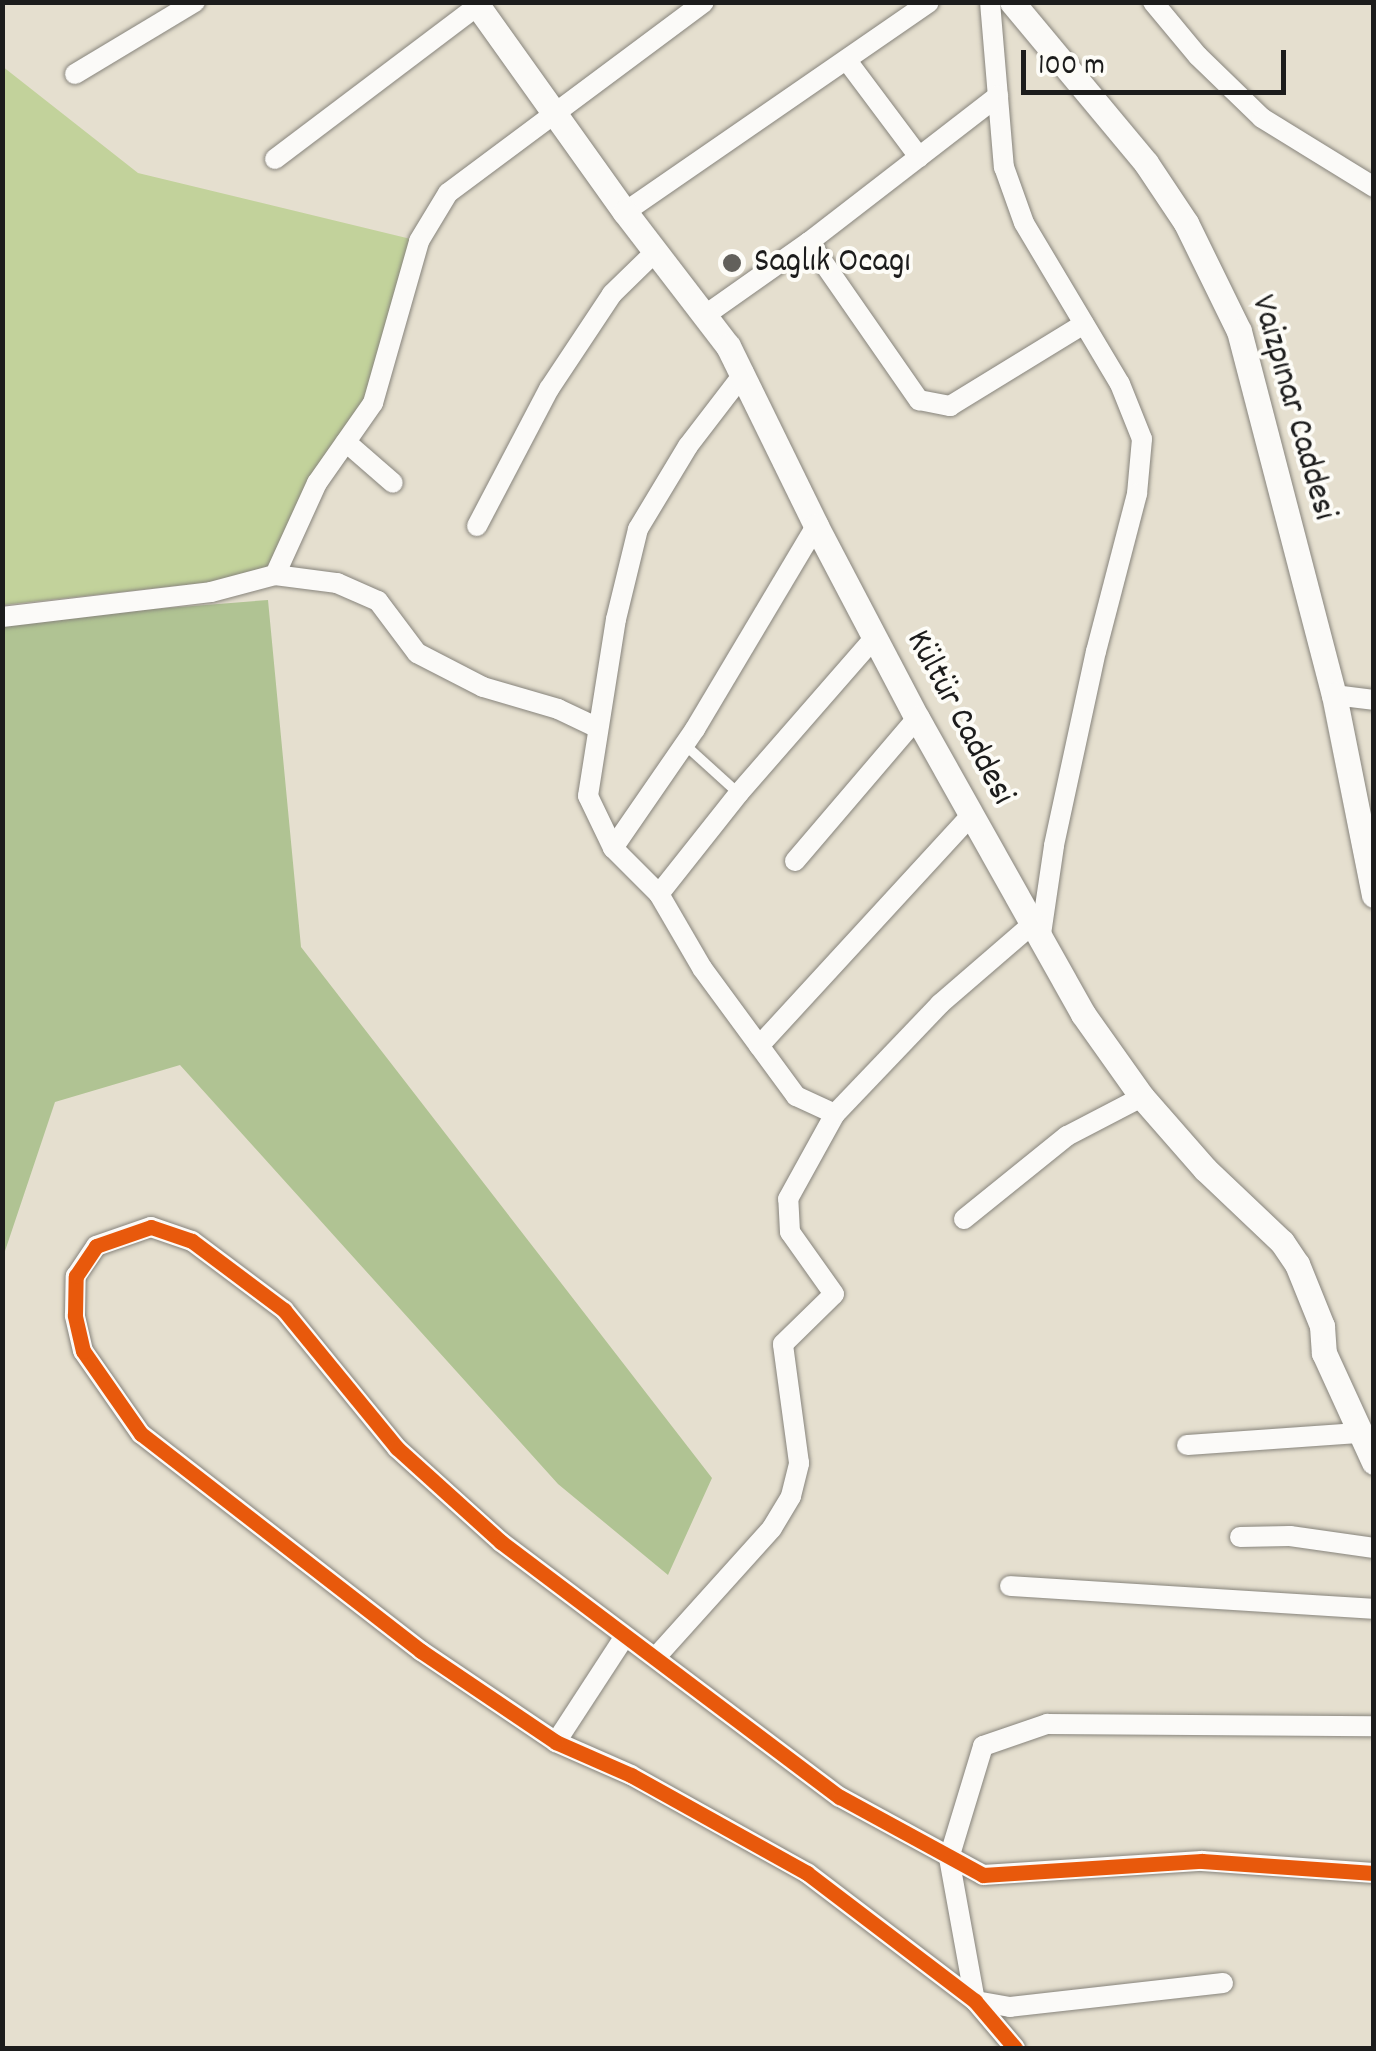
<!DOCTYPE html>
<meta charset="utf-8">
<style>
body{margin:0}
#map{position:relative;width:1376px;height:2051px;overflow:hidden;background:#e5dfcf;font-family:Dekko,sans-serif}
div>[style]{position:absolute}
.green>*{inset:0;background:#c2d29b}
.forest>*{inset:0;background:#b0c393}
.roads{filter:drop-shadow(0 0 2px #87847c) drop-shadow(0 0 2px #87847c)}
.service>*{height:10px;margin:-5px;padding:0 5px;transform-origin:5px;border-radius:5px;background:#fbfaf8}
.minor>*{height:20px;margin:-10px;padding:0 10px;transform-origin:10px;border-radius:10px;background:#fbfaf8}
.tertiary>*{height:25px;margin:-12.5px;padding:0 12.5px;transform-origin:12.5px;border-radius:12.5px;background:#fbfaf8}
.cycleway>*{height:15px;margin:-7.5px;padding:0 7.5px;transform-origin:7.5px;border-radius:7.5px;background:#e8590c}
.dots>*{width:28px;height:28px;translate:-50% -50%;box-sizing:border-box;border:5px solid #fdfcf7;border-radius:50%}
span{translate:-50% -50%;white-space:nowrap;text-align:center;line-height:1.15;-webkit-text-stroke:8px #fdfcf7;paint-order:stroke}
.poi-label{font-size:35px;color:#1c1c1c}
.left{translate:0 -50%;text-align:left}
.street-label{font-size:35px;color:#1c1c1c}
.frame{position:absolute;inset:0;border:5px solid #1c1c1c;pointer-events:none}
.scale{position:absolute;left:1021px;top:50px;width:265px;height:45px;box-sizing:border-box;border:5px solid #1c1c1c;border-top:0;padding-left:12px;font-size:30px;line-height:35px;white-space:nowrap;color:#1c1c1c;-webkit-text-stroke:8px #fdfcf7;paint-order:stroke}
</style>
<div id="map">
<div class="green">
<div style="clip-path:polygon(2px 66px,138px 173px,419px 241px,373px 403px,275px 575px,3px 605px)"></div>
</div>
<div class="forest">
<div style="clip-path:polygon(268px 600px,301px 947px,712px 1478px,668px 1575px,558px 1484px,180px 1065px,55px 1102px,3px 1257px,3px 621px)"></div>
</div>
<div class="roads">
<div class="service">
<div style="left:684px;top:744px;width:73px;rotate:42.2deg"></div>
</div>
<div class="minor">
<div style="left:990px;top:2px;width:166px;rotate:85.2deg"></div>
<div style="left:1004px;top:167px;width:59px;rotate:70.3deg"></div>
<div style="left:1024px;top:223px;width:187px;rotate:59.2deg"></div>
<div style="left:1120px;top:384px;width:59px;rotate:68.2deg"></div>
<div style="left:1142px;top:439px;width:55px;rotate:95.2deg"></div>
<div style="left:1137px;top:494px;width:162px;rotate:104.6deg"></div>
<div style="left:1096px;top:651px;width:199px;rotate:102.2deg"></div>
<div style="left:1054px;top:846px;width:96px;rotate:98.4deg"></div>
<div style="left:1153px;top:2px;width:70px;rotate:50.2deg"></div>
<div style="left:1198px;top:56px;width:89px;rotate:44.1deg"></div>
<div style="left:1262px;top:118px;width:132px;rotate:31.6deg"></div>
<div style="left:848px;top:62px;width:119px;rotate:53.2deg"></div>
<div style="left:75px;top:74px;width:140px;rotate:-31deg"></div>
<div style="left:275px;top:159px;width:253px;rotate:-37.1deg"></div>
<div style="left:625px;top:212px;width:369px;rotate:-34.6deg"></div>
<div style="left:809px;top:242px;width:193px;rotate:55.2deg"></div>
<div style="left:919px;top:400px;width:32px;rotate:11deg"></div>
<div style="left:950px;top:406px;width:157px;rotate:-31.5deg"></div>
<div style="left:704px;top:316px;width:128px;rotate:-35.2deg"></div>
<div style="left:809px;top:242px;width:239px;rotate:-37.7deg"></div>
<div style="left:744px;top:373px;width:92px;rotate:127.5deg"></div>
<div style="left:688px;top:446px;width:97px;rotate:121.1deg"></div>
<div style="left:638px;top:529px;width:93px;rotate:103.7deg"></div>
<div style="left:616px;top:619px;width:179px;rotate:99deg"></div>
<div style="left:588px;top:796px;width:58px;rotate:64.3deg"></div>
<div style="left:613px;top:848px;width:65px;rotate:45deg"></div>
<div style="left:659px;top:894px;width:86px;rotate:59.8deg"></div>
<div style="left:702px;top:968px;width:159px;rotate:53.7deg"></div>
<div style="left:796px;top:1096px;width:43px;rotate:24.8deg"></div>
<div style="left:346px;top:442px;width:62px;rotate:41.1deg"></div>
<div style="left:477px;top:526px;width:155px;rotate:-62.3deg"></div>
<div style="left:549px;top:389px;width:114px;rotate:-56.4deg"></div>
<div style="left:612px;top:294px;width:60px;rotate:-44.3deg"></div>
<div style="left:275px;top:575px;width:63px;rotate:7.4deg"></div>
<div style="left:337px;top:583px;width:45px;rotate:23.7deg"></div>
<div style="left:378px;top:601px;width:65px;rotate:53.1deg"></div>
<div style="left:417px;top:653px;width:74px;rotate:27.3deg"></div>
<div style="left:483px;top:687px;width:78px;rotate:16.3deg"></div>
<div style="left:558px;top:709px;width:44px;rotate:25.4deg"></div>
<div style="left:2px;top:617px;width:210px;rotate:-6.8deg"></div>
<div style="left:211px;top:592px;width:66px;rotate:-14.9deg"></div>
<div style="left:275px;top:575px;width:101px;rotate:-65.5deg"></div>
<div style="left:317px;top:483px;width:98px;rotate:-55deg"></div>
<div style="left:373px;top:403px;width:168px;rotate:-74.1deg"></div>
<div style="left:419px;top:241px;width:56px;rotate:-58.9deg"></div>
<div style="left:448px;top:193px;width:319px;rotate:-36.7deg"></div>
<div style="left:1334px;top:695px;width:40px;rotate:7.1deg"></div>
<div style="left:613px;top:848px;width:145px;rotate:-55.4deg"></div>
<div style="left:695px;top:729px;width:236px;rotate:-59.2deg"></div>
<div style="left:795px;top:861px;width:188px;rotate:-49.5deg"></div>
<div style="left:659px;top:894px;width:129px;rotate:-51.6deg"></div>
<div style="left:739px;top:793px;width:208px;rotate:-48.9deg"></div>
<div style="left:759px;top:1046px;width:315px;rotate:-47.4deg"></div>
<div style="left:964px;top:1219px;width:132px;rotate:-38.9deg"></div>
<div style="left:1067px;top:1136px;width:85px;rotate:-27.5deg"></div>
<div style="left:1187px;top:1445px;width:172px;rotate:-4deg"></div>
<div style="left:1240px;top:1537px;width:50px;rotate:-1.1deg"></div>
<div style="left:1290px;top:1536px;width:85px;rotate:8.1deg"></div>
<div style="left:1010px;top:1586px;width:365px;rotate:3.6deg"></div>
<div style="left:656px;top:1657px;width:173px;rotate:-48deg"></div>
<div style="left:772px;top:1528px;width:37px;rotate:-59deg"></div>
<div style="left:791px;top:1496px;width:34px;rotate:-76deg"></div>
<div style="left:799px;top:1463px;width:120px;rotate:-97.7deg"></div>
<div style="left:783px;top:1344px;width:71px;rotate:-44.4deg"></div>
<div style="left:834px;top:1294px;width:76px;rotate:-125.4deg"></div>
<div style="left:790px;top:1232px;width:33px;rotate:-93deg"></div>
<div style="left:788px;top:1199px;width:97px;rotate:-61.1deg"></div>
<div style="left:835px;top:1114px;width:152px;rotate:-46.3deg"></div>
<div style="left:940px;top:1004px;width:124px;rotate:-40.8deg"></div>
<div style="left:556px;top:1742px;width:126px;rotate:-56.9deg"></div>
<div style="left:1223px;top:1983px;width:214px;rotate:173.6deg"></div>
<div style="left:1010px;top:2007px;width:36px;rotate:-170deg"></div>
<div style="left:975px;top:2001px;width:145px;rotate:-100.3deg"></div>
<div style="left:949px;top:1858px;width:117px;rotate:-73.1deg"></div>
<div style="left:983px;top:1746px;width:68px;rotate:-19deg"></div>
<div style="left:1047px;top:1724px;width:327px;rotate:0.4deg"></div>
<div style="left:1015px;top:2048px;width:62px;rotate:-130.4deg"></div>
<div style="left:975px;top:2001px;width:211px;rotate:-142.7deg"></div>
<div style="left:807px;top:1873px;width:201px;rotate:-150.9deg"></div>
<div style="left:631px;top:1775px;width:82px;rotate:-156.3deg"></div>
<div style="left:556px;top:1742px;width:163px;rotate:-146deg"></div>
<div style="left:421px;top:1651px;width:354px;rotate:-142.2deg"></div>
<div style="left:141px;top:1434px;width:101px;rotate:-124.9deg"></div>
<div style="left:83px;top:1351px;width:37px;rotate:-103deg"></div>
<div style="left:75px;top:1315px;width:39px;rotate:-89deg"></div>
<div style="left:76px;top:1276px;width:36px;rotate:-56deg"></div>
<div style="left:96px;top:1246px;width:58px;rotate:-19.1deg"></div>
<div style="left:151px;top:1227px;width:43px;rotate:18.9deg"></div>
<div style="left:192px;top:1241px;width:115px;rotate:36.9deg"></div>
<div style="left:284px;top:1310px;width:178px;rotate:50.7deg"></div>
<div style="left:397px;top:1448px;width:140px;rotate:42.1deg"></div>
<div style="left:501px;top:1542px;width:424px;rotate:37deg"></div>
<div style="left:840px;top:1797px;width:163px;rotate:28.6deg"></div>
<div style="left:983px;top:1875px;width:219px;rotate:-3.7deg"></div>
<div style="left:1202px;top:1861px;width:172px;rotate:4deg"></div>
</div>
<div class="tertiary">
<div style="left:475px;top:2px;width:258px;rotate:54.5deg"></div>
<div style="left:625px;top:212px;width:169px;rotate:52.5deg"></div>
<div style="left:728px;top:346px;width:200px;rotate:63.9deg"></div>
<div style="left:816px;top:526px;width:217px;rotate:62.3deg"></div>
<div style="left:917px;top:718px;width:339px;rotate:60.7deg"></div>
<div style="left:1083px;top:1014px;width:102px;rotate:54.6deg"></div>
<div style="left:1142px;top:1097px;width:96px;rotate:48.8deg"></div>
<div style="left:1205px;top:1169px;width:106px;rotate:43.5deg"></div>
<div style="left:1282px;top:1242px;width:27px;rotate:56deg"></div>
<div style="left:1297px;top:1264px;width:67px;rotate:68deg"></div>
<div style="left:1322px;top:1326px;width:27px;rotate:86deg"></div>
<div style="left:1324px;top:1353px;width:120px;rotate:65.4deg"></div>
<div style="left:1012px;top:2px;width:209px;rotate:50.2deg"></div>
<div style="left:1146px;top:163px;width:72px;rotate:56.3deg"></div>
<div style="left:1186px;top:223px;width:120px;rotate:63.9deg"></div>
<div style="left:1239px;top:331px;width:376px;rotate:75.4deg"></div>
<div style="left:1334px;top:695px;width:204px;rotate:78.7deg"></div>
</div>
</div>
<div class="cycleway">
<div style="left:1015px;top:2048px;width:62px;rotate:-130.4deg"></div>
<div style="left:975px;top:2001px;width:211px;rotate:-142.7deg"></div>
<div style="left:807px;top:1873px;width:201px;rotate:-150.9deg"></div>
<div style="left:631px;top:1775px;width:82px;rotate:-156.3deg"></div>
<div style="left:556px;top:1742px;width:163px;rotate:-146deg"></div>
<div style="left:421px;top:1651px;width:354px;rotate:-142.2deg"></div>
<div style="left:141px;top:1434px;width:101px;rotate:-124.9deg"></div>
<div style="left:83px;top:1351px;width:37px;rotate:-103deg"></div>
<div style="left:75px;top:1315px;width:39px;rotate:-89deg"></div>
<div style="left:76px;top:1276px;width:36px;rotate:-56deg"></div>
<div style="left:96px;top:1246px;width:58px;rotate:-19.1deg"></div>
<div style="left:151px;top:1227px;width:43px;rotate:18.9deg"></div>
<div style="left:192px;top:1241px;width:115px;rotate:36.9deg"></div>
<div style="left:284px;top:1310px;width:178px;rotate:50.7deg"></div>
<div style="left:397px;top:1448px;width:140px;rotate:42.1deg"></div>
<div style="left:501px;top:1542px;width:424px;rotate:37deg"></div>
<div style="left:840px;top:1797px;width:163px;rotate:28.6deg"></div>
<div style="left:983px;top:1875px;width:219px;rotate:-3.7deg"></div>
<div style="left:1202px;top:1861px;width:172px;rotate:4deg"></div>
</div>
<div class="dots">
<div style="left:732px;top:263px;background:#62605b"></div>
</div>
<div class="poi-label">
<span class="left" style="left:754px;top:263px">Saglık Ocagı</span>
</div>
<div class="street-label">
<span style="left:1292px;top:408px;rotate:74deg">Vaizpınar Caddesi</span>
<span style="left:959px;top:718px;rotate:62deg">Kültür Caddesi</span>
</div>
<div class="frame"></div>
<div class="scale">100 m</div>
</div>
